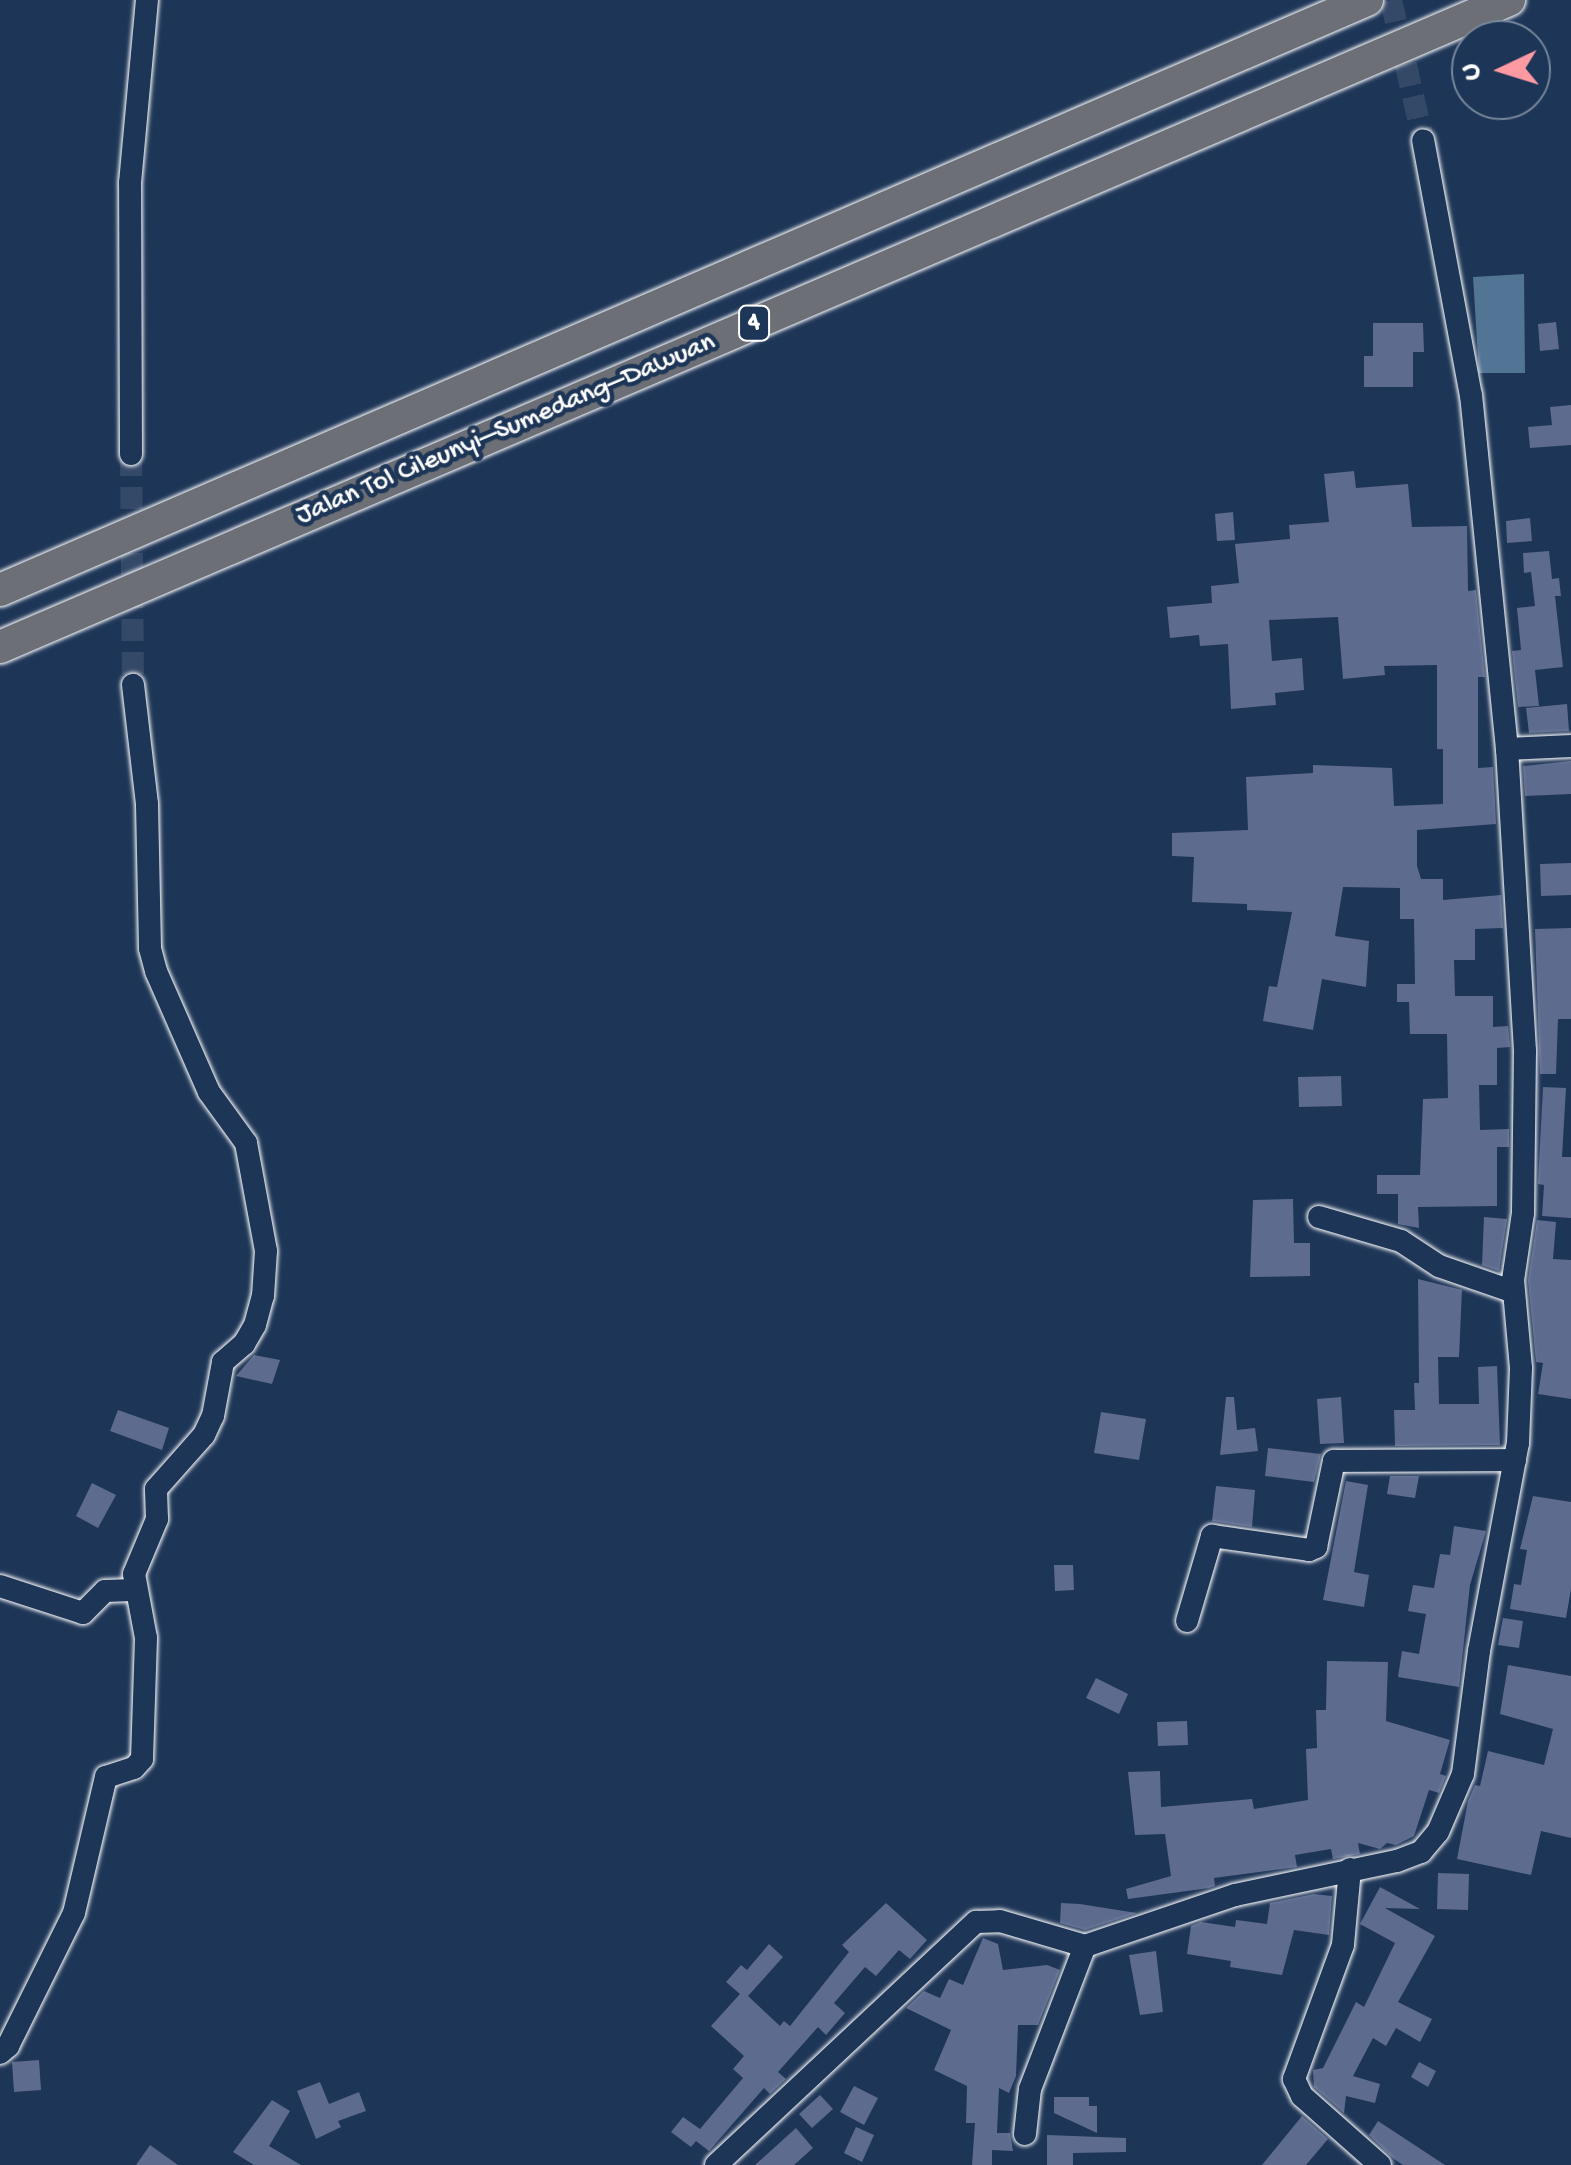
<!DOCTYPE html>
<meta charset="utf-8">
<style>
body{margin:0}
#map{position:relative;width:1571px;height:2165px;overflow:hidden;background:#1d3557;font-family:"Gochi Hand",sans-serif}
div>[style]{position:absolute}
.water>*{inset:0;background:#527495}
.building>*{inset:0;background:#5d6b8f}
.minor-tunnel>*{height:22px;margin-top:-11px;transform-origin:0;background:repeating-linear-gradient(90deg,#344968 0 22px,transparent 0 33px)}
.roads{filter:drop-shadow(0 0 2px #fff) drop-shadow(0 0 2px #fff)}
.minor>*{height:22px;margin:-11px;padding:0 11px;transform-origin:11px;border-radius:11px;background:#1d3557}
.highway>*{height:32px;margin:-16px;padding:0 16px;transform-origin:16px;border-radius:16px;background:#6c6f75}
span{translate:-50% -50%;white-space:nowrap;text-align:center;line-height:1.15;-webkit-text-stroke:9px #1d3557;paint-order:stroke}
.shield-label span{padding:2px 8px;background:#1d3557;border:2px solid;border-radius:8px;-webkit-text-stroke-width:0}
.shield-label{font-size:25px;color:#fff;font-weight:700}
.street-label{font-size:28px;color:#fff}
.north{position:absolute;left:1451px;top:20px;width:100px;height:100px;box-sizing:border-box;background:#1d3557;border:2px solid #77869a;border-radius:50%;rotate:266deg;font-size:28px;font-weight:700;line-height:40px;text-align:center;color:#fff}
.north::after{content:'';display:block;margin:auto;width:35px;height:45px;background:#ff9aa2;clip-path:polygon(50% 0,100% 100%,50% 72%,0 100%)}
</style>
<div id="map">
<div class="water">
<div style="clip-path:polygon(1524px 274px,1525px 373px,1479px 373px,1473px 277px)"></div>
</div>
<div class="building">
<div style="clip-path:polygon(1556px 322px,1559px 349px,1540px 351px,1538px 324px)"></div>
<div style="clip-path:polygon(1373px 323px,1423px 323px,1424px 352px,1413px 352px,1413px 387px,1364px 387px,1364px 356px,1373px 356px)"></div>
<div style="clip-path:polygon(1571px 405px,1571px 445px,1530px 448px,1528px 427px,1552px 425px,1550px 407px)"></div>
<div style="clip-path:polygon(1354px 471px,1356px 488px,1408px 484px,1412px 527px,1467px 526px,1468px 591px,1476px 590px,1485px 677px,1478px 677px,1478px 768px,1493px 767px,1496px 824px,1417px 830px,1417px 866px,1421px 879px,1443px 879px,1443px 900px,1501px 895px,1503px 928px,1475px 929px,1475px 960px,1454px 960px,1455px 996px,1493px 996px,1493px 1027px,1508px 1026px,1510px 1047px,1497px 1048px,1497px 1085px,1479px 1085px,1480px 1130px,1509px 1129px,1509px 1147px,1497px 1147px,1497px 1206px,1418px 1207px,1419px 1228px,1398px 1224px,1398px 1194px,1377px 1194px,1377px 1175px,1420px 1175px,1423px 1099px,1448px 1098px,1447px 1034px,1410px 1034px,1409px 1002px,1397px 1002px,1397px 984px,1415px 984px,1414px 919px,1400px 919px,1400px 888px,1343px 887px,1335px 936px,1369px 941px,1366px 987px,1322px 979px,1313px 1030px,1263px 1021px,1269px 986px,1277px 987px,1292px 912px,1247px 910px,1247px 904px,1192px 902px,1194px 857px,1172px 856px,1172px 833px,1248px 830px,1246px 777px,1313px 773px,1313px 765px,1392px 768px,1394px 806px,1443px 804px,1443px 749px,1437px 749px,1437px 665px,1384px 666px,1385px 675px,1343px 679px,1338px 617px,1269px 620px,1272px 661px,1302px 658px,1304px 690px,1275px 693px,1276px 705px,1231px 709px,1228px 644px,1200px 646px,1199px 635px,1170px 638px,1167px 607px,1212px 603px,1211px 586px,1239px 583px,1235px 544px,1290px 539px,1289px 525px,1329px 522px,1324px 474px)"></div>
<div style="clip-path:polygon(1233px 512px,1235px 540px,1217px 541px,1215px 514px)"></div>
<div style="clip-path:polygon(1530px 518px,1532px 541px,1507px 543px,1506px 521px)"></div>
<div style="clip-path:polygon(1549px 551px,1552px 579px,1559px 578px,1561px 596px,1555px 596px,1563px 667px,1535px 670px,1539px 706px,1518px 707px,1512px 651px,1521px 650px,1517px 608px,1535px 606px,1531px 572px,1524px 573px,1523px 553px)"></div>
<div style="clip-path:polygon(1567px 704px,1569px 731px,1529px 733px,1526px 708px)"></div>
<div style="clip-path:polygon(1571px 761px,1571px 794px,1525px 796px,1523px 766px)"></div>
<div style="clip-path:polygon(1571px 863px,1571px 895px,1541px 896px,1540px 864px)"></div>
<div style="clip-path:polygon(1571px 928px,1571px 1019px,1558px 1019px,1556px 1074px,1540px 1074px,1535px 929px)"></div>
<div style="clip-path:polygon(1341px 1076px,1342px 1106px,1299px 1107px,1298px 1077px)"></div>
<div style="clip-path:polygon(1543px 1087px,1566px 1088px,1562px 1157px,1571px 1157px,1571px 1218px,1542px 1216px,1544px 1185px,1538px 1184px)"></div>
<div style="clip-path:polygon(1293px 1199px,1294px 1243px,1310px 1243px,1310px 1276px,1250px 1277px,1253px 1200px)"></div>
<div style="clip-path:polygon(1484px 1217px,1507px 1219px,1499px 1271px,1482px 1265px)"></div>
<div style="clip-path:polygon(1537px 1220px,1556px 1222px,1553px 1259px,1571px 1260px,1571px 1399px,1538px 1394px,1543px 1363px,1536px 1362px,1528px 1280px)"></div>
<div style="clip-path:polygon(1418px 1279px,1462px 1290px,1459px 1357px,1438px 1357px,1439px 1404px,1479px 1404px,1478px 1367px,1497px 1366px,1500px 1445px,1395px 1446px,1394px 1410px,1415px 1410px,1414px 1383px,1419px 1383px)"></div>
<div style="clip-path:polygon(254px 1355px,280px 1360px,272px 1384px,236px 1376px)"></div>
<div style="clip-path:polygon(1226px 1397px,1234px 1397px,1237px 1430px,1255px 1428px,1258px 1451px,1220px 1455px)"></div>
<div style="clip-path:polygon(1341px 1397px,1344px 1443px,1320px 1444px,1317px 1399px)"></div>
<div style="clip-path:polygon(118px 1410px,169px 1428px,162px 1450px,110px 1431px)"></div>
<div style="clip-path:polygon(1101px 1412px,1146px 1419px,1139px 1460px,1094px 1453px)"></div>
<div style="clip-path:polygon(1268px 1448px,1321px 1454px,1314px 1482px,1265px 1476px)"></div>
<div style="clip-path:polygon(1390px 1476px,1419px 1476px,1415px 1498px,1387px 1494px)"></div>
<div style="clip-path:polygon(1346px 1481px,1368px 1485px,1354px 1572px,1369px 1575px,1364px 1607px,1323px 1600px)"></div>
<div style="clip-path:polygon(92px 1483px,116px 1495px,98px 1528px,76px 1516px)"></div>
<div style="clip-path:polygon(1216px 1486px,1255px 1490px,1252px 1527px,1212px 1521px)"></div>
<div style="clip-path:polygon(1533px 1496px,1571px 1502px,1571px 1589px,1566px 1618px,1510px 1609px,1514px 1584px,1521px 1585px,1527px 1550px,1520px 1549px)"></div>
<div style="clip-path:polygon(1454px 1526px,1486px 1531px,1470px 1585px,1459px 1687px,1398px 1677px,1402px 1651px,1419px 1654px,1426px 1614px,1408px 1611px,1413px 1585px,1434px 1588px,1440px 1554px,1450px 1555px)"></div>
<div style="clip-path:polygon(1054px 1565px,1073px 1565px,1074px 1590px,1055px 1591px)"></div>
<div style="clip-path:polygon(1503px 1618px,1523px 1621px,1519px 1648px,1498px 1645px)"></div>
<div style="clip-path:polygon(1327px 1661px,1388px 1662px,1386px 1721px,1450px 1740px,1440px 1774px,1446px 1776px,1439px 1793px,1429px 1790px,1414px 1836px,1396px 1845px,1387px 1843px,1380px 1849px,1358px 1843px,1360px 1854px,1333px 1859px,1331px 1849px,1295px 1855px,1297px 1867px,1214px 1878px,1215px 1886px,1209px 1888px,1128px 1899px,1126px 1889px,1171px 1876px,1165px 1834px,1135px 1835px,1128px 1772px,1160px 1771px,1161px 1807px,1252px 1799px,1254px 1809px,1308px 1800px,1306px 1749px,1317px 1748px,1316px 1710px,1326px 1710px)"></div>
<div style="clip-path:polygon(1508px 1665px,1571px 1676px,1571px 1838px,1541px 1831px,1531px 1875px,1457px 1859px,1468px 1801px,1475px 1785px,1480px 1786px,1488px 1751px,1544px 1765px,1553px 1729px,1500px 1714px)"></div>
<div style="clip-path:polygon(1096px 1678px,1128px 1694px,1119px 1714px,1086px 1698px)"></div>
<div style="clip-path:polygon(1187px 1721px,1188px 1745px,1158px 1746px,1157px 1722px)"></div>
<div style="clip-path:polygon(1438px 1873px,1469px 1874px,1468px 1910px,1437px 1909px)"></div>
<div style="clip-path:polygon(1380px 1887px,1420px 1909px,1385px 1908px,1435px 1936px,1398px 2002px,1432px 2019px,1420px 2042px,1396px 2028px,1386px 2046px,1373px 2038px,1353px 2076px,1380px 2084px,1375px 2103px,1346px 2096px,1344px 2113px,1314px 2087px,1313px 2070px,1323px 2068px,1356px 2002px,1364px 2007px,1395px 1943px,1360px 1924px)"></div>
<div style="clip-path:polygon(1314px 1894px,1332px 1896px,1329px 1935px,1294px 1930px,1282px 1975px,1230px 1967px,1231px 1961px,1187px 1954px,1191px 1926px,1201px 1922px,1235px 1927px,1236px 1920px,1267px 1924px,1270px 1903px)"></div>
<div style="clip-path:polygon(886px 1903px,927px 1940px,910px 1959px,899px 1950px,876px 1976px,865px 1967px,834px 2003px,845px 2013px,826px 2035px,818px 2027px,778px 2072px,786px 2079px,770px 2094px,764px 2088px,709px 2151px,696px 2141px,691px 2147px,671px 2132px,683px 2117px,700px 2129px,743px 2078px,733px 2069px,744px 2056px,711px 2026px,740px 1994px,726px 1982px,741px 1965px,747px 1970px,769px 1944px,783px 1957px,748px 1996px,780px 2026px,784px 2021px,790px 2026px,849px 1952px,842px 1945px)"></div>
<div style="clip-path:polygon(1061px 1903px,1080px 1904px,1137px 1913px,1085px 1930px,1060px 1923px)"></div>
<div style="clip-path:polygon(983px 1938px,998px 1944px,1003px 1970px,1047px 1965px,1060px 1970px,1038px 2025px,1018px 2025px,1016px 2076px,1009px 2093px,999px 2088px,997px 2133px,1010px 2133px,1013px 2151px,992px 2150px,992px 2165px,972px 2165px,975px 2123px,966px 2123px,967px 2086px,934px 2070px,951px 2030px,906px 2008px,924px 1991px,940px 1998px,949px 1979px,963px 1985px)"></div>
<div style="clip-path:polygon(1156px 1951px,1163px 2012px,1140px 2015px,1129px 1955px)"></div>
<div style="clip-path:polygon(39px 2060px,41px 2090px,14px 2092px,12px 2062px)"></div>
<div style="clip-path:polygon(1419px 2062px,1436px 2071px,1428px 2087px,1411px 2077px)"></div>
<div style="clip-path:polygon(320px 2082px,329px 2104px,359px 2092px,366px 2111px,338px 2121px,341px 2127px,316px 2139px,297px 2091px)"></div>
<div style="clip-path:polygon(854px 2086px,878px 2098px,864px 2125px,840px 2112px)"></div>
<div style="clip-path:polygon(820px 2095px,833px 2109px,812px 2128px,799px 2114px)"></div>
<div style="clip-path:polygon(1054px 2097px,1089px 2097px,1089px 2106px,1097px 2106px,1097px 2133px,1054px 2113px)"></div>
<div style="clip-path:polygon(272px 2100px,290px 2111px,269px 2146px,301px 2165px,254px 2165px,233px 2152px)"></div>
<div style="clip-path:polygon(1302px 2116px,1328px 2139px,1306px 2165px,1262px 2165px)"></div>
<div style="clip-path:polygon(1378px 2121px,1445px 2165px,1403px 2165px,1394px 2159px,1369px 2135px)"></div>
<div style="clip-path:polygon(856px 2127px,874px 2135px,862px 2162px,844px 2153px)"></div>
<div style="clip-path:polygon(796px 2128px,813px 2148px,794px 2165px,755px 2165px)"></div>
<div style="clip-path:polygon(1047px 2135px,1126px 2138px,1126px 2152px,1073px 2153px,1073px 2165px,1047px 2165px)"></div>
<div style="clip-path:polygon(150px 2145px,178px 2165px,136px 2165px)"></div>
</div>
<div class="minor-tunnel">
<div style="left:1391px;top:0;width:144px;rotate:77.1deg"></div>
<div style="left:131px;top:454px;width:231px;rotate:89.5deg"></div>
</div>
<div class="roads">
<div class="minor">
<div style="left:131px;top:454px;width:271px;rotate:-90.2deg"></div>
<div style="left:130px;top:183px;width:184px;rotate:-84.7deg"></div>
<div style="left:1507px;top:749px;width:64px;rotate:-2.7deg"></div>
<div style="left:1319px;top:1217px;width:85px;rotate:16.3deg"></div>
<div style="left:1401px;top:1241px;width:45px;rotate:33.3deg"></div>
<div style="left:1439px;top:1266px;width:79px;rotate:19.1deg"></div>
<div style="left:0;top:1586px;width:87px;rotate:18deg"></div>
<div style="left:83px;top:1613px;width:31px;rotate:-45deg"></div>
<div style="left:105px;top:1591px;width:28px;rotate:-2deg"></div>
<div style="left:1187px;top:1621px;width:89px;rotate:-73.6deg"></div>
<div style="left:1212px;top:1536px;width:98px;rotate:8.2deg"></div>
<div style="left:1309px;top:1550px;width:8px;rotate:-23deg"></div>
<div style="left:1316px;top:1547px;width:88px;rotate:-78.2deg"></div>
<div style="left:1334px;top:1461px;width:181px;rotate:-0.3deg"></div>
<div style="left:1350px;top:1869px;width:76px;rotate:95.3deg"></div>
<div style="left:1343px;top:1945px;width:143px;rotate:110.1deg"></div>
<div style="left:1294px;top:2079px;width:19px;rotate:65deg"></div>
<div style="left:1302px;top:2096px;width:104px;rotate:41.5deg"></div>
<div style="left:0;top:2053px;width:11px;rotate:-41deg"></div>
<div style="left:8px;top:2046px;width:148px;rotate:-63.6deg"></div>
<div style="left:74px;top:1913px;width:140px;rotate:-76.8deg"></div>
<div style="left:106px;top:1777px;width:29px;rotate:-18deg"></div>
<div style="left:134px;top:1768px;width:12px;rotate:-48deg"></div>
<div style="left:142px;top:1759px;width:121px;rotate:-88.1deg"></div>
<div style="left:146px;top:1638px;width:65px;rotate:-100.6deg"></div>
<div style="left:134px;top:1574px;width:60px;rotate:-67.3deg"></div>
<div style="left:157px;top:1519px;width:30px;rotate:-92deg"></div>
<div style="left:156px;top:1489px;width:72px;rotate:-48.4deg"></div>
<div style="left:204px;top:1435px;width:21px;rotate:-65deg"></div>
<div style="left:213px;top:1416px;width:55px;rotate:-79.5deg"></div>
<div style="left:223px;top:1362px;width:28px;rotate:-41deg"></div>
<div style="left:244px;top:1344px;width:22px;rotate:-60deg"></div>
<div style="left:255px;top:1325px;width:30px;rotate:-75deg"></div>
<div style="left:263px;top:1296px;width:45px;rotate:-86.2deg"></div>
<div style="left:266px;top:1251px;width:110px;rotate:-100.5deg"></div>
<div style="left:246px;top:1143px;width:63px;rotate:-126deg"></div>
<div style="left:209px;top:1092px;width:132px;rotate:-113.7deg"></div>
<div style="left:156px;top:971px;width:24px;rotate:-105deg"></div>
<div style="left:150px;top:948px;width:144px;rotate:-91.2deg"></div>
<div style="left:147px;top:804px;width:120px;rotate:-96.7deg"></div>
<div style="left:1025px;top:2134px;width:45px;rotate:-83.7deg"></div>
<div style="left:1030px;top:2089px;width:153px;rotate:-69deg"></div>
<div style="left:716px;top:2165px;width:356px;rotate:-43.1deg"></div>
<div style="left:976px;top:1922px;width:24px;rotate:-2deg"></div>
<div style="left:1000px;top:1921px;width:89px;rotate:16.4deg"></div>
<div style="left:1085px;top:1946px;width:158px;rotate:-18.8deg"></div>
<div style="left:1235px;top:1895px;width:166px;rotate:-11.9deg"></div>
<div style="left:1397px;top:1861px;width:26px;rotate:-21deg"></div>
<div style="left:1421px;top:1852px;width:26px;rotate:-50deg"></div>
<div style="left:1438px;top:1832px;width:63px;rotate:-66.7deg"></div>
<div style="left:1463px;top:1774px;width:124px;rotate:-82.6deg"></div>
<div style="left:1479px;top:1651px;width:212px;rotate:-79.4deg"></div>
<div style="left:1518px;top:1443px;width:75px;rotate:-87.7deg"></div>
<div style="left:1521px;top:1368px;width:88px;rotate:-95.2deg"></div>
<div style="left:1513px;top:1280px;width:68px;rotate:-81.5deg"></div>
<div style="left:1523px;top:1213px;width:162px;rotate:-89.3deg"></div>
<div style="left:1525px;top:1051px;width:303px;rotate:-93.4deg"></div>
<div style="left:1507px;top:749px;width:355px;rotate:-95.8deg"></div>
<div style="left:1471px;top:396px;width:260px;rotate:-100.6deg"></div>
</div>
<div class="highway">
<div style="left:0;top:590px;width:1489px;rotate:-23.35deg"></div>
<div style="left:0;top:647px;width:1642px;rotate:-23.21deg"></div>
</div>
</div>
<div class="shield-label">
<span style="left:754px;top:323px">4</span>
</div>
<div class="street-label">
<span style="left:506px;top:430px;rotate:-23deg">Jalan Tol Cileunyi–Sumedang–Dawuan</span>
</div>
<div class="north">U</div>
</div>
